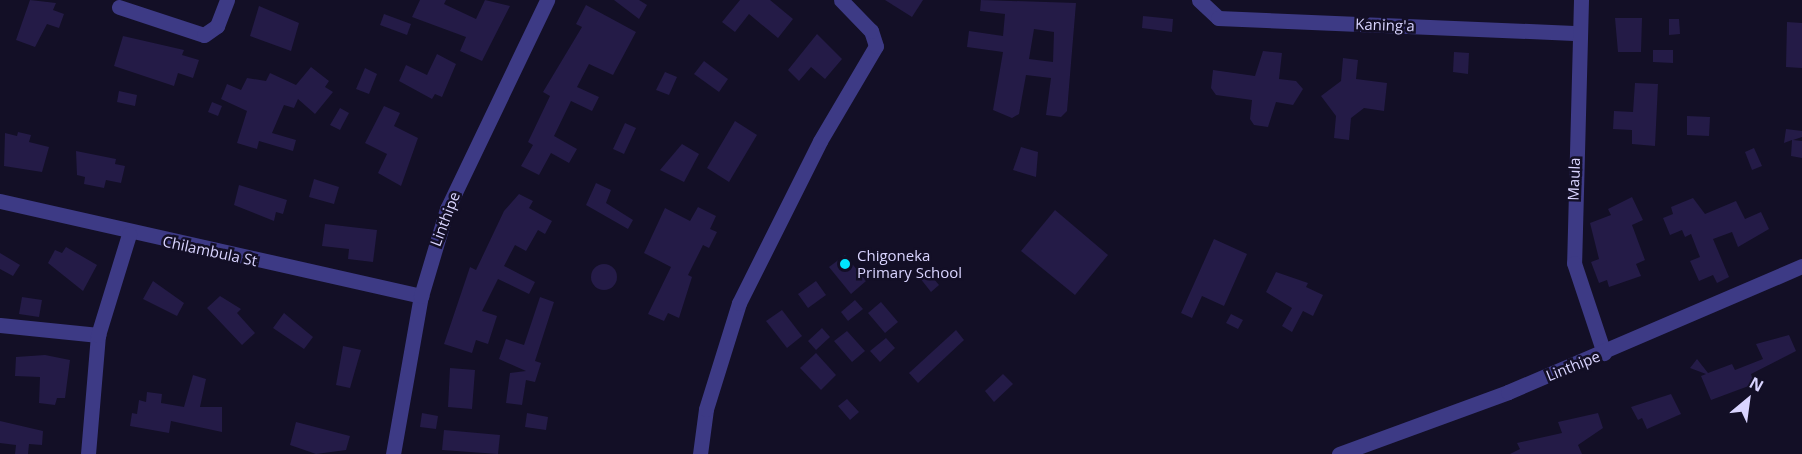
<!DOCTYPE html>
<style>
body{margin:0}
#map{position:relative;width:1802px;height:454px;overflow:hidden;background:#130f26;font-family:"Open Sans",sans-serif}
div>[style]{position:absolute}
.building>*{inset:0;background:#241b47}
.round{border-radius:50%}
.minor>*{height:15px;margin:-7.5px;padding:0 7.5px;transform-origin:7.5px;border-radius:7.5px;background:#3d3a85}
.dots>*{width:16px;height:16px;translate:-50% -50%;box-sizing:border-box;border:3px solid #130f26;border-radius:50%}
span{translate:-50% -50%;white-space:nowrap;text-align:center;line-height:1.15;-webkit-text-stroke:5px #130f26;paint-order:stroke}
.street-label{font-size:15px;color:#d9d4ff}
.poi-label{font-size:15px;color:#d9d4ff}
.left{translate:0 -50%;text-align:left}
.north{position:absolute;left:1718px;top:370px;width:60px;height:60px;-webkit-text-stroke:4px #130f26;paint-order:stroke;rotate:29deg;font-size:16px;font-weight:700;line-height:24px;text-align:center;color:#d9d4ff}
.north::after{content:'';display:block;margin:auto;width:21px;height:27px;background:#d9d4ff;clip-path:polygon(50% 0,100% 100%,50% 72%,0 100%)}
</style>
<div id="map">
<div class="building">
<div style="clip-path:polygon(30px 0,56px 3px,53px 10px,64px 14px,59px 28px,47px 24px,35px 47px,16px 40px)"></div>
<div style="clip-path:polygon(420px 0,446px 0,444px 4px,476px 19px,485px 0,510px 6px,482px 61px,460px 51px,466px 37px,412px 17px)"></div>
<div style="clip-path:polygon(614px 0,639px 0,647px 5px,639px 19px)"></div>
<div style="clip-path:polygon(740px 0,770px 0,793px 19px,778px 38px,749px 14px,735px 32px,722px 22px)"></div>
<div style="clip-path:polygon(885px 0,923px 0,912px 17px)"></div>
<div style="clip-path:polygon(evenodd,981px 0,1076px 3px,1067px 111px,1061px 117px,1046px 115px,1051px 78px,1026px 75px,1019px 114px,1012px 118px,993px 110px,1003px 52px,967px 47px,969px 31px,1003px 36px,1005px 14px,980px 11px,981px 0,1034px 29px,1054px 32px,1053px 62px,1029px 59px,1034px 29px)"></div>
<div style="clip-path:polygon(586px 5px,636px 32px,613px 75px,589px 64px,577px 87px,599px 97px,592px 111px,571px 101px,554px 136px,577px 149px,569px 163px,551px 153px,539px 175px,521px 166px,533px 145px,528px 142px,550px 96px,543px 92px,582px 27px,576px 24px)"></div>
<div style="clip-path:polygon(259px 6px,299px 23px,291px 51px,250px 36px)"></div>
<div style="clip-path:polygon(384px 14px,411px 24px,407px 35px,380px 25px)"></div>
<div style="clip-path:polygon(1143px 16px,1173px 19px,1172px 32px,1142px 28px)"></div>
<div style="clip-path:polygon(1615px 18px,1642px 18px,1641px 52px,1618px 52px)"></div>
<div style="clip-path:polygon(1669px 19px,1679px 19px,1680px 34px,1669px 35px)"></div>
<div style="clip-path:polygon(1787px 22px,1802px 23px,1802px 68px,1786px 67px)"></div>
<div style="clip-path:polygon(817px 34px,842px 59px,825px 79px,811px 67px,799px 81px,788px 70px)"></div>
<div style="clip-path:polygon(123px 36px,184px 50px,182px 55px,199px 60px,193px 78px,178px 73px,174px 86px,114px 66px)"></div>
<div style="clip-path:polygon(1653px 50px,1673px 50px,1673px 63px,1653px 62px)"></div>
<div style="clip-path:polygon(1263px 51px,1282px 53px,1279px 79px,1296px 81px,1303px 89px,1293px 105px,1276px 102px,1268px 127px,1254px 125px,1250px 119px,1252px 100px,1216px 95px,1211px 88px,1213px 70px,1255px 76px)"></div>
<div style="clip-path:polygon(1454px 52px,1469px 53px,1468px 74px,1453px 72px)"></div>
<div style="clip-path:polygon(437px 54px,456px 64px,442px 97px,435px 94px,432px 99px,399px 81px,406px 65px,427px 75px)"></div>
<div style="clip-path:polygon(1343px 58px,1358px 60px,1356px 79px,1387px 83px,1384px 111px,1364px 108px,1351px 118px,1349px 140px,1334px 138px,1336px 116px,1321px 96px,1341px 81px)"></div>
<div style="clip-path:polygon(704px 61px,728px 79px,719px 92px,694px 74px)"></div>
<div style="clip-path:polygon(311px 67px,329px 81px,325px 87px,333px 92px,315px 114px,298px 99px,294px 108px,284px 105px,272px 133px,296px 140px,293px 151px,259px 141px,257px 149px,237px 143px,247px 111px,221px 99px,227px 84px,241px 90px,247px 78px,266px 81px,270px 73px,296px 85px)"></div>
<div style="clip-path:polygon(365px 68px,377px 74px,369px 94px,356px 89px)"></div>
<div style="clip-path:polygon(665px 72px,677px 77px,669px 95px,656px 90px)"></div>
<div style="clip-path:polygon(1635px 83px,1658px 84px,1655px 146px,1632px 144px,1632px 130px,1613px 129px,1614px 111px,1633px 112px)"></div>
<div style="clip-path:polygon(119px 91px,137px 95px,135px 106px,117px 102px)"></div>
<div style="clip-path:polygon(212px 102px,222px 106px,218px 116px,208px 112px)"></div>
<div style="clip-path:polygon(384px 106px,400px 113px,394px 126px,418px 138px,401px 186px,378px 173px,387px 154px,365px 143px)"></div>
<div style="clip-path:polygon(340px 108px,349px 113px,340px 130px,330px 125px)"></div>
<div style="clip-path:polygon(1687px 116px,1710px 117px,1709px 136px,1687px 135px)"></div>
<div style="clip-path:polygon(735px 121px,757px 135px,729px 182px,707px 168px)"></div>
<div style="clip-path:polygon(625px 123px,636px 128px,624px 154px,613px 149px)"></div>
<div style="clip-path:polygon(1786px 129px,1802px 131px,1802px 137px,1793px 140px,1802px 141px,1802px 158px,1791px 156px,1792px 140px,1784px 143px)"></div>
<div style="clip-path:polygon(18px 132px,31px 135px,29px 142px,49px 147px,42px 172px,4px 166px,5px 133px,17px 136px)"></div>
<div style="clip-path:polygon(682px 144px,699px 154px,684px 182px,660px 170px)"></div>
<div style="clip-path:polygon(1021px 147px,1038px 152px,1036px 177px,1013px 170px)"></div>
<div style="clip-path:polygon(1754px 148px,1762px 166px,1752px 170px,1745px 152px)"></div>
<div style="clip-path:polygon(76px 151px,116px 159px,115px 164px,125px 166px,121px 183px,106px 180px,104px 188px,84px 184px,85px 177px,77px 175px)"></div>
<div style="clip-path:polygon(314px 179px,339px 187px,334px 204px,309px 197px)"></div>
<div style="clip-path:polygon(596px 183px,611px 190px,606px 203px,633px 220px,628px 229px,586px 205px)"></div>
<div style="clip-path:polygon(239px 185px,287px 200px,283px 214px,276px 212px,274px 221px,234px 205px)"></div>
<div style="clip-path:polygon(519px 194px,533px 201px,529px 208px,552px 221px,545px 234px,538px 230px,526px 251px,515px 245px,504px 266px,535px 282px,529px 294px,498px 279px,482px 311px,497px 316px,488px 344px,476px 340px,472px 353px,444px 344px,470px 267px,476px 270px,504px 211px)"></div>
<div style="clip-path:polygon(1632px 197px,1643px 220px,1632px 225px,1645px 260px,1636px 264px,1641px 276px,1609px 287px,1607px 280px,1599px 283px,1591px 262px,1599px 259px,1590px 223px,1611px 215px,1608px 209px)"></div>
<div style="clip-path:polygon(1693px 198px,1705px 214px,1736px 201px,1745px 219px,1761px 212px,1769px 229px,1738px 247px,1732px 232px,1713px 239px,1729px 277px,1717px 283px,1713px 275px,1699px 281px,1690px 261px,1700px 257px,1691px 234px,1685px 237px,1682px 230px,1670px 235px,1663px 218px,1673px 214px,1671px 207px)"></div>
<div style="clip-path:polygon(698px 207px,716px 216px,710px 229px,717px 232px,709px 248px,703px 245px,688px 275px,692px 277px,679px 318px,668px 313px,664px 321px,648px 314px,671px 267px,644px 253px,665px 208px,690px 221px)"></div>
<div style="clip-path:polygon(1055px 210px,1108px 255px,1075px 295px,1021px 251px)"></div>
<div style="clip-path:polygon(325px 224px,377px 230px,373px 262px,348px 259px,349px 249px,322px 246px)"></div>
<div style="clip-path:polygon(1214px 239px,1247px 254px,1224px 306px,1202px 296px,1192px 318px,1181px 313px)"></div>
<div style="clip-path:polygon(66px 247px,97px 265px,83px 291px,48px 263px,55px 250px,62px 253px)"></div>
<div style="clip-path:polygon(0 253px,20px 265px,13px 276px,0 269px)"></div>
<div style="clip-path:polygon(845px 255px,866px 281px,851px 294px,829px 267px)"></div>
<div class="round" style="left:591px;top:264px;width:26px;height:26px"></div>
<div style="clip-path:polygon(924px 267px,939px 285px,931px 292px,916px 273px)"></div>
<div style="clip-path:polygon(1276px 272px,1308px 283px,1306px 287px,1323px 295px,1313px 316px,1303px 311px,1292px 332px,1282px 326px,1292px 308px,1266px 292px)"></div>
<div style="clip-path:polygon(153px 281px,184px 303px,177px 316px,143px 299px)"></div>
<div style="clip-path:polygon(816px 281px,826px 295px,808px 308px,798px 294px)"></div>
<div style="clip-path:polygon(220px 296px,241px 309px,237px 313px,255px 333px,242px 345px,207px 308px)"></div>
<div style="clip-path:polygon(22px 297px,42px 300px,39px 317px,19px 314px)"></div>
<div style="clip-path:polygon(540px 297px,554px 302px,535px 361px,541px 363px,535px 382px,526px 380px,522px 405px,506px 403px,510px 373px,526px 371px,499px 359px,506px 339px,524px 345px)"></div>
<div style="clip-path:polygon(855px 300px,863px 309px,848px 321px,841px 312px)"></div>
<div style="clip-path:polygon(881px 302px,898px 322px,885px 333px,868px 313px)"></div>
<div style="clip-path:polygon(782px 310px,802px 336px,787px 348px,766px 321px)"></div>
<div style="clip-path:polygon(284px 313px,313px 337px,304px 349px,273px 328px)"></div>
<div style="clip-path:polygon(1231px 314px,1243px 320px,1238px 329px,1226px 323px)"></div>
<div style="clip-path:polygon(822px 328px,830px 337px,816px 350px,808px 341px)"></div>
<div style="clip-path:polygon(956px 330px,964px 340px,918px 383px,909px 373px)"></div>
<div style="clip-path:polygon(847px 331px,865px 351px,852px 362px,834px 341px)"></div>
<div style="clip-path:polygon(1789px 335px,1796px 351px,1751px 374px,1754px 384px,1711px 400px,1701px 376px,1706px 374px,1690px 368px,1697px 359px,1708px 373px,1732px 364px,1735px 370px,1763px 359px,1756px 344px)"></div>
<div style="clip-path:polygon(886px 338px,895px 348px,880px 362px,870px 351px)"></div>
<div style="clip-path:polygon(343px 346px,361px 350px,350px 388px,336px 385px)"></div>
<div style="clip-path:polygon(816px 353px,836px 375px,821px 390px,800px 368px)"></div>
<div style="clip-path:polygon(45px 355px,70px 360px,65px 398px,57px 398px,55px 405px,39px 403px,40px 377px,15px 376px,16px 357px)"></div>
<div style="clip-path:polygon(450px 368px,475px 370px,472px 409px,448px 407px)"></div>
<div style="clip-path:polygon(1003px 374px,1013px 384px,994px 402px,985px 391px)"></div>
<div style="clip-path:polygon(193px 375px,206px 379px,200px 407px,222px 407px,222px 432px,171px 421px,169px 433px,130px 426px,132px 413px,137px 414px,139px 400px,146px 402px,147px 392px,162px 394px,161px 403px,184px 407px)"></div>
<div style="clip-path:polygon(1671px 394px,1681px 414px,1647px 429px,1642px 418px,1638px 420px,1631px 407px)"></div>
<div style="clip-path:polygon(847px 399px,859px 412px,850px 420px,838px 406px)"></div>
<div style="clip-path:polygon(422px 413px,438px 416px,436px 429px,420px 427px)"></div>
<div style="clip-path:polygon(527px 413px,548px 417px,546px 430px,525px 427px)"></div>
<div style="clip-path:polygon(1598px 413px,1603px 428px,1578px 445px,1582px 454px,1510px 454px,1520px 449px,1517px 443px,1562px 433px,1558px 422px)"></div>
<div style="clip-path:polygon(0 421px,43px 431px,42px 445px,29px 444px,28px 454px,15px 454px,16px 445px,0 443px)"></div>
<div style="clip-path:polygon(296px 422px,350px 436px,346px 450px,316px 454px,290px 445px)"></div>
<div style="clip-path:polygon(444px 430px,500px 435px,498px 454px,442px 450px)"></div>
</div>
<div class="minor">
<div style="left:1199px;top:0;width:26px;rotate:43deg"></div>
<div style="left:1218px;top:18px;width:362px;rotate:2.4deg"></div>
<div style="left:1581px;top:0;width:263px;rotate:91.5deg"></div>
<div style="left:1574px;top:263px;width:95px;rotate:71.6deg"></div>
<div style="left:119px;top:7px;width:89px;rotate:18.2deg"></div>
<div style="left:204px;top:35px;width:16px;rotate:-35deg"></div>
<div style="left:217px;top:26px;width:28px;rotate:-69deg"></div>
<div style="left:0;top:201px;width:432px;rotate:12.7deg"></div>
<div style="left:0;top:325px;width:99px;rotate:5.8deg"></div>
<div style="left:88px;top:454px;width:119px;rotate:-85.2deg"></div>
<div style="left:98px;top:335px;width:106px;rotate:-72.9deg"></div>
<div style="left:393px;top:454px;width:160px;rotate:-80deg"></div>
<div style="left:421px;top:296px;width:91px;rotate:-73.4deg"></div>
<div style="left:447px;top:209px;width:232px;rotate:-64.4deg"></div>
<div style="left:700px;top:454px;width:45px;rotate:-82.4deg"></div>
<div style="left:706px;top:409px;width:111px;rotate:-72.7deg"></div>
<div style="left:739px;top:303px;width:181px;rotate:-63.4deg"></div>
<div style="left:820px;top:141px;width:110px;rotate:-59.5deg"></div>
<div style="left:876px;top:46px;width:16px;rotate:-108deg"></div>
<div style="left:871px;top:31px;width:43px;rotate:-134.1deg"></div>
<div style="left:1339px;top:454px;width:180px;rotate:-20.1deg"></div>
<div style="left:1508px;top:392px;width:320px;rotate:-23.2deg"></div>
</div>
<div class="dots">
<div style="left:845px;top:264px;background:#00e5ff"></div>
</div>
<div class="street-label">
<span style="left:1385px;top:25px;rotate:2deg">Kaning'a</span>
<span style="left:1574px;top:179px;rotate:-88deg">Maula</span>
<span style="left:445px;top:219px;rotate:-69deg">Linthipe</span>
<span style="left:210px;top:251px;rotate:12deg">Chilambula St</span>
<span style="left:1573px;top:366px;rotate:-22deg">Linthipe</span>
</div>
<div class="poi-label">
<span class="left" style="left:857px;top:264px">Chigoneka<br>Primary School</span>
</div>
<div class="north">N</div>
</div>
